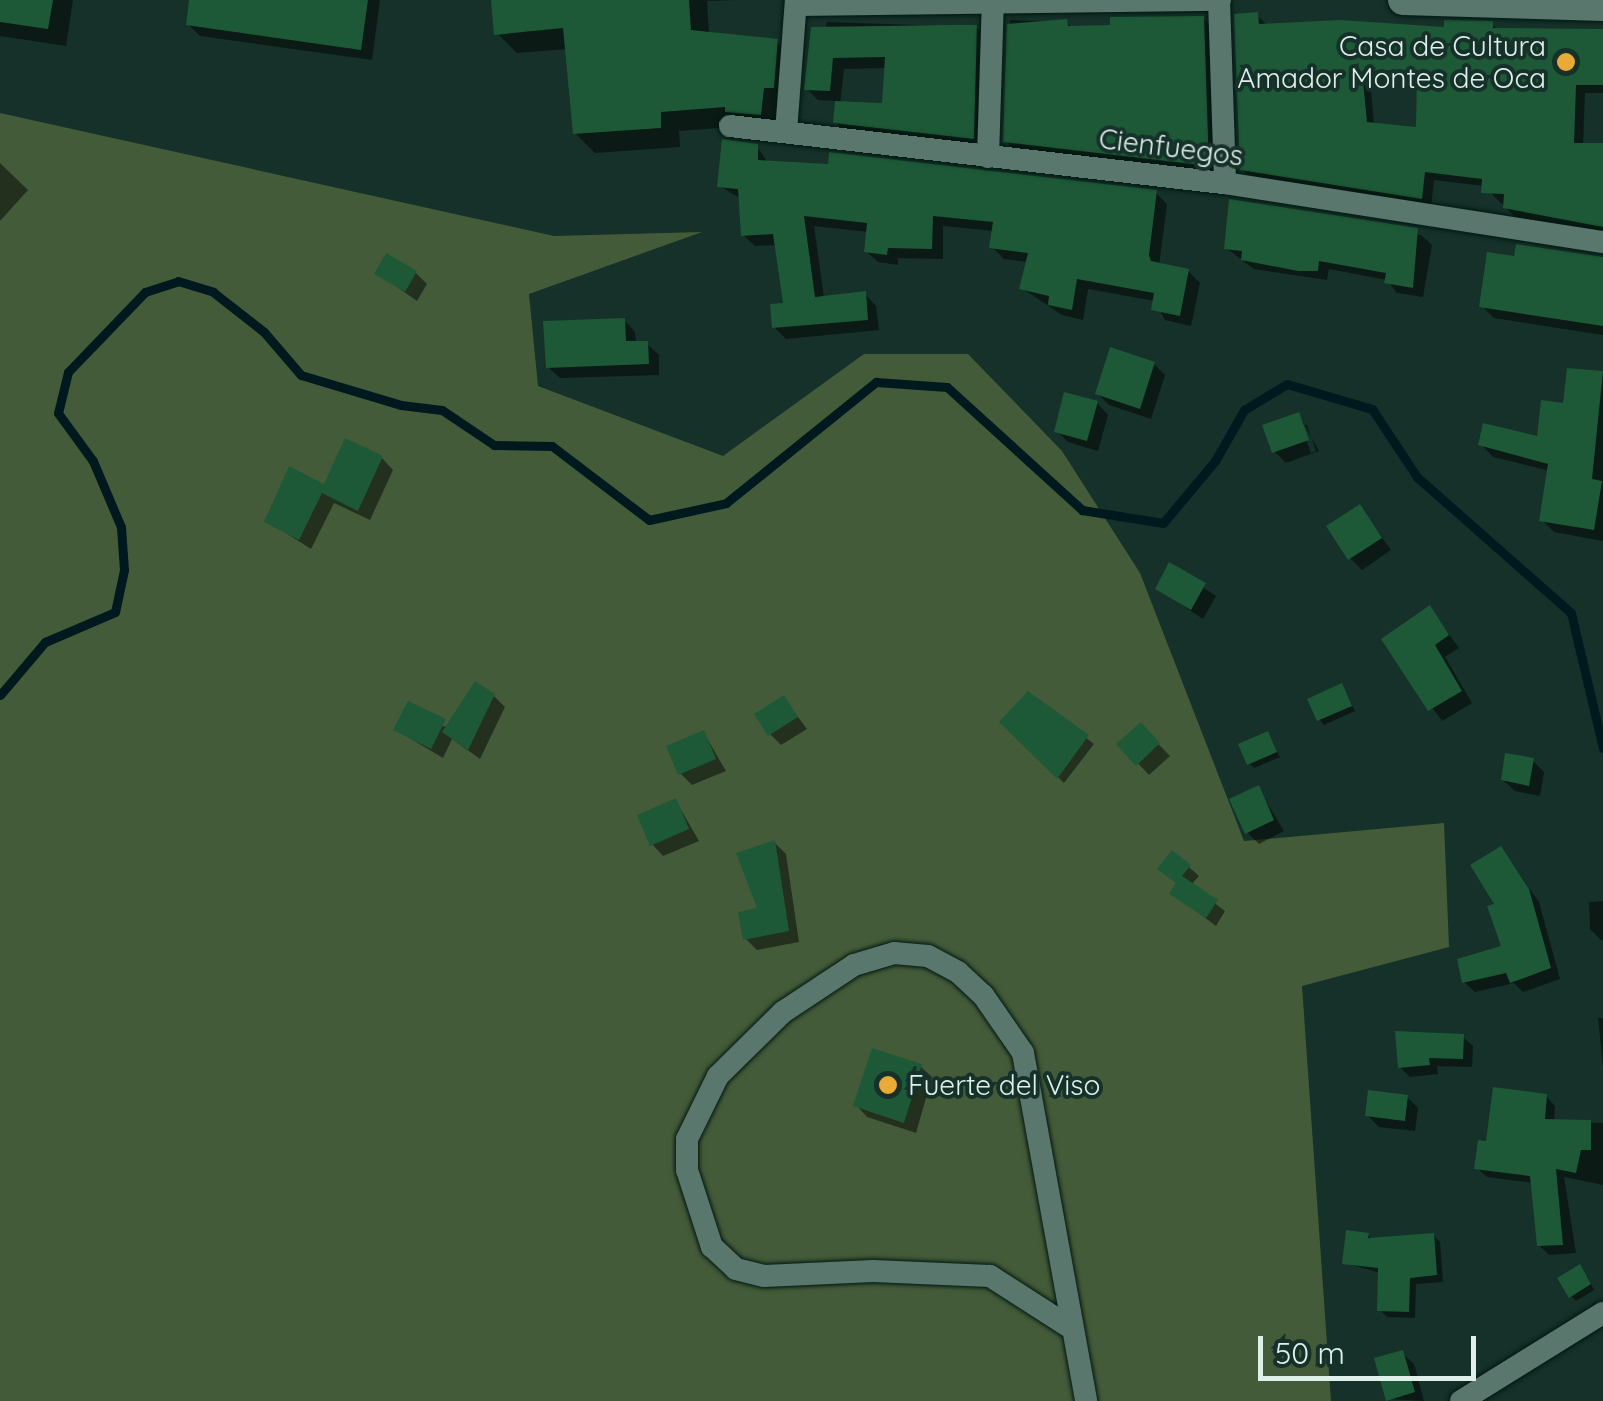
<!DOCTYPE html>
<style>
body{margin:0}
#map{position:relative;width:1603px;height:1401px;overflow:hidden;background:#153129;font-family:Quicksand,sans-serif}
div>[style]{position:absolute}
.green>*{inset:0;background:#445b39}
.shadow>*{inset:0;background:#0007}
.stream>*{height:9px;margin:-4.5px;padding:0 4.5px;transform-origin:4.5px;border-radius:4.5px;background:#00191f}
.building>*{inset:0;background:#1d5937}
.roads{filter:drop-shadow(0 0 2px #001812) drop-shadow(0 0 2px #001812)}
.street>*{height:22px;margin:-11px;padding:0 11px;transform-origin:11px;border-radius:11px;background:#5a776e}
.secondary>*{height:30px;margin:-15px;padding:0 15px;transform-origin:15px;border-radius:15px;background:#5a776e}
.dots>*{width:28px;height:28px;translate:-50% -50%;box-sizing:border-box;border:5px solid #153129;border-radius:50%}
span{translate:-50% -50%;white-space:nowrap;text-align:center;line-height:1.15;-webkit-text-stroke:8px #153129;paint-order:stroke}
.poi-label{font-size:28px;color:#dfefea}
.right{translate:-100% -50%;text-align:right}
.left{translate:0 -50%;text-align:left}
.street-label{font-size:28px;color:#dfefea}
.scale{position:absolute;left:1258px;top:1336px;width:218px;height:45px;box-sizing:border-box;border:5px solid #dfefea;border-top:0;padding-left:12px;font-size:30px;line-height:35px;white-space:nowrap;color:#dfefea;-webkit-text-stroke:8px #153129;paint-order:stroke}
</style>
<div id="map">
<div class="green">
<div style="clip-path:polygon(0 113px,554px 236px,702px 232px,529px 294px,538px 386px,723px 456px,864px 354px,968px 354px,1062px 451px,1140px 573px,1244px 841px,1444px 823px,1449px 947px,1302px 986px,1331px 1401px,0 1401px)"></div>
</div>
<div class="shadow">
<div style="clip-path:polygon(0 0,73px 0,66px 46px,0 36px)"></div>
<div style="clip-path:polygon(192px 0,380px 0,372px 60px,200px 36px,188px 24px)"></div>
<div style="clip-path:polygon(494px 0,737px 0,707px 1px,709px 34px,777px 42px,797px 62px,781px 133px,743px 126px,679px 131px,680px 147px,595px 153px,575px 133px,567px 49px,517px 53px,497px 33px)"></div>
<div style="clip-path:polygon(evenodd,1257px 15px,1267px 25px,1446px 30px,1492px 24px,1499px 31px,1603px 32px,1603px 93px,1585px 93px,1583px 145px,1603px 146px,1603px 234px,1515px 217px,1484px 186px,1434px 180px,1431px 207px,1252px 179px,1242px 169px,1257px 15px,1370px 79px,1419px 79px,1418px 130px,1374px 125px,1370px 79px)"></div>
<div style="clip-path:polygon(1203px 18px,1215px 29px,1219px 175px,1017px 153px,1006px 141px,1010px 20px,1066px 22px,1073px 29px)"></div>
<div style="clip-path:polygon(evenodd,827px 22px,976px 27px,988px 39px,984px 149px,847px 133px,835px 122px,838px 101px,818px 100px,807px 89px,827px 22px,887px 68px,884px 106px,840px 104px,844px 69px,887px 68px)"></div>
<div style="clip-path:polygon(757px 147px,768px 163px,1156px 193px,1167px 204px,1159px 266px,1188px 271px,1200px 283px,1191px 326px,1165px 320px,1155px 301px,1088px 289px,1083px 320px,1062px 315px,1022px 288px,1028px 262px,1004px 259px,992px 247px,994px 231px,943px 226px,943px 259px,898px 258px,898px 265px,878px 262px,866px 251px,869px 232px,814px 226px,824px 298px,865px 294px,876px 306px,879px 330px,786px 339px,774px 327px,786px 306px,777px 245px,755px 246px,743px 235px,741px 199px,720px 186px)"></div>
<div style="clip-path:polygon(0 163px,28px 190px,0 221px)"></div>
<div style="clip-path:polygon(1231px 202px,1421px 235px,1432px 245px,1423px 297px,1397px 293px,1387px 280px,1329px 269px,1327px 280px,1254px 269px,1226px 248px)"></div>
<div style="clip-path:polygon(1603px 260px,1603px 335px,1494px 318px,1482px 306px)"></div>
<div style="clip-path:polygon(377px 273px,416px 273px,427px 284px,417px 301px)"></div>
<div style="clip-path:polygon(624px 320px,635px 332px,636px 344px,647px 344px,659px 355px,659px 375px,560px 378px,548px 367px)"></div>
<div style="clip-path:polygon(1154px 364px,1165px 375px,1151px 419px,1109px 405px,1098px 394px)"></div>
<div style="clip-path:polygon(1569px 371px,1603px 374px,1603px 541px,1554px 532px,1542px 520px,1550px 471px,1493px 457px,1481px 444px,1539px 439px,1566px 406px)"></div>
<div style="clip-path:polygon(1097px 403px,1108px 415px,1098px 451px,1068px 442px,1057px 431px)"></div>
<div style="clip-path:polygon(evenodd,1299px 415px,1319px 451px,1286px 463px,1274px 451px,1299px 415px,1301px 425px,1307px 425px,1316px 451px,1311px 453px,1301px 425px)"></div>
<div style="clip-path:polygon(382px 458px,393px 470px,370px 520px,334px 503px,311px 549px,267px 521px)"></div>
<div style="clip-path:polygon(1360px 507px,1391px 550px,1362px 570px,1350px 558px)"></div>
<div style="clip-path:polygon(1170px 566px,1216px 596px,1203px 619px,1158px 589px)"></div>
<div style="clip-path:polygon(1430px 609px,1459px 648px,1445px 657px,1472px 703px,1442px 721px,1384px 639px)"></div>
<div style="clip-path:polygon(1341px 686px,1355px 711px,1324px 725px,1320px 720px)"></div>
<div style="clip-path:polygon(1028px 694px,1094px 744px,1064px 783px,1002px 722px)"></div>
<div style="clip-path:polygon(494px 696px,505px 707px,480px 759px,452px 739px,443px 758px,396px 730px,448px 726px)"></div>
<div style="clip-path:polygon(784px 698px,807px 729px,781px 745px,770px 734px)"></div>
<div style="clip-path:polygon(1140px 725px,1170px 756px,1149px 775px,1120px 744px)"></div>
<div style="clip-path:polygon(704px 733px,726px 771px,692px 785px,680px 773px)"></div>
<div style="clip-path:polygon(1267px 734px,1280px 757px,1254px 768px,1249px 763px)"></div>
<div style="clip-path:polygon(1533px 761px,1544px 772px,1540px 796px,1515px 791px,1503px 780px)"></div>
<div style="clip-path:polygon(1258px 788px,1284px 831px,1259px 844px,1247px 832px)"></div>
<div style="clip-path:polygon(676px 801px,699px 841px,663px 856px,652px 844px)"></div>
<div style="clip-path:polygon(775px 843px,786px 854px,799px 942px,757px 950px,745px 938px,761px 910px)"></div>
<div style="clip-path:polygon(1501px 849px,1539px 902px,1560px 979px,1523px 992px,1514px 983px,1475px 992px,1464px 982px,1504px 947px)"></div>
<div style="clip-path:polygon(1173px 853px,1199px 876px,1191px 885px,1225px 911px,1216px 926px,1172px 893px,1178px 884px)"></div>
<div style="clip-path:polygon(1603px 901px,1603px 940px,1601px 940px,1590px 929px,1589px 902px)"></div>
<div style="clip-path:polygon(1598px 1018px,1603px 1018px,1603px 1067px)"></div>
<div style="clip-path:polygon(1463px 1037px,1473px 1046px,1472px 1067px,1437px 1066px,1438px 1074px,1410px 1077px,1400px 1067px)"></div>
<div style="clip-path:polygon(920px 1066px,932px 1077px,916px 1133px,867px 1117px,856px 1105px)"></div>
<div style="clip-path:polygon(1546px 1096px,1555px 1106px,1554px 1122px,1603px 1123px,1603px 1185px,1564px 1177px,1576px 1253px,1549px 1255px,1539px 1245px,1534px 1183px,1487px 1177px,1477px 1168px,1489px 1144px)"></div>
<div style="clip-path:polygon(1407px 1097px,1418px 1108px,1415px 1131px,1379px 1127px,1367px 1115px)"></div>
<div style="clip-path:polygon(1368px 1235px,1373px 1240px,1433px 1235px,1440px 1242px,1443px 1282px,1416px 1284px,1415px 1318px,1387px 1317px,1380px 1310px,1381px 1273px,1345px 1263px)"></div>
<div style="clip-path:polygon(1587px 1276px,1594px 1290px,1576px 1301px,1571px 1296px)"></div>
<div style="clip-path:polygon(1402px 1353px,1414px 1364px,1424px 1401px,1388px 1399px)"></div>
</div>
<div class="stream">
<div style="left:0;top:695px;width:70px;rotate:-49.7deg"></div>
<div style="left:45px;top:642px;width:76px;rotate:-23.2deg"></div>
<div style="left:115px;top:612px;width:43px;rotate:-77.9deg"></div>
<div style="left:124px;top:570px;width:43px;rotate:-94deg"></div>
<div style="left:121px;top:527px;width:72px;rotate:-113deg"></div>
<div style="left:93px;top:461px;width:59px;rotate:-126.1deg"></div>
<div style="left:58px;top:413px;width:42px;rotate:-76.3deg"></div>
<div style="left:68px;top:372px;width:111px;rotate:-46.1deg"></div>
<div style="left:145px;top:292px;width:35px;rotate:-18deg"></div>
<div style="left:178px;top:281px;width:37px;rotate:17deg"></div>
<div style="left:213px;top:292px;width:65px;rotate:38.1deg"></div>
<div style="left:264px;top:332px;width:57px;rotate:49.3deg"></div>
<div style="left:301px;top:375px;width:104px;rotate:16.7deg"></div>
<div style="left:401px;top:405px;width:41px;rotate:7deg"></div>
<div style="left:442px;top:410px;width:63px;rotate:33.9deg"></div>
<div style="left:494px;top:445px;width:58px;rotate:1deg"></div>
<div style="left:552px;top:446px;width:122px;rotate:37.3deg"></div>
<div style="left:649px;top:520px;width:79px;rotate:-12.4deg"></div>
<div style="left:726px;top:503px;width:193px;rotate:-38.9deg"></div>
<div style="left:876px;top:382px;width:71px;rotate:4deg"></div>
<div style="left:947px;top:387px;width:183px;rotate:42.3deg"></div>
<div style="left:1082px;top:510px;width:82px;rotate:9.1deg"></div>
<div style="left:1163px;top:523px;width:81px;rotate:-50deg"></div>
<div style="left:1215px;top:461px;width:59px;rotate:-60.4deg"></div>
<div style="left:1244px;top:410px;width:50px;rotate:-31.2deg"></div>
<div style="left:1287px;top:384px;width:89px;rotate:16.4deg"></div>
<div style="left:1372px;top:409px;width:82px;rotate:56.5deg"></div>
<div style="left:1417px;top:477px;width:205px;rotate:41.4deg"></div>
<div style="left:1571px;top:613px;width:139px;rotate:76.7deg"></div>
</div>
<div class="building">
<div style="clip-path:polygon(0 0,53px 0,48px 29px,0 22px)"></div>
<div style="clip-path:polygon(189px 0,368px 0,361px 50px,186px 25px)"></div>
<div style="clip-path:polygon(491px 0,689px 0,691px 30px,778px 39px,774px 88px,764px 88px,761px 115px,725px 112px,725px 107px,661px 112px,661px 128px,573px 134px,563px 28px,494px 35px)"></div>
<div style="clip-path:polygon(evenodd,1258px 12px,1259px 24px,1340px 20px,1444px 27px,1444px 20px,1493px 21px,1493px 28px,1603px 29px,1603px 85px,1576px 85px,1574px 143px,1603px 143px,1603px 227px,1503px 208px,1504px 194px,1481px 193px,1482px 179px,1425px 172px,1422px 199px,1240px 170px,1234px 14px,1258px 12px,1417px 70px,1416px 127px,1367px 122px,1362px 71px,1417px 70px)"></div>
<div style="clip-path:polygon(1204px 16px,1209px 166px,1003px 142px,1007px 24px,1067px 19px,1068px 26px,1110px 25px,1110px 17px)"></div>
<div style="clip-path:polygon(951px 25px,977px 25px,974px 139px,833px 123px,835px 101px,882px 103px,885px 57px,833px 58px,830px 91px,804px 90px,811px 27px)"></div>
<div style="clip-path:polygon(722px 139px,758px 144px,758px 160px,828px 164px,829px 152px,1157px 190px,1149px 255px,1151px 261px,1189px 269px,1180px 316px,1151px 310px,1154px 293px,1077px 279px,1072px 310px,1048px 305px,1049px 296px,1019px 289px,1028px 253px,989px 248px,993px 222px,933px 216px,932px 249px,888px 248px,887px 255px,864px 252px,867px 223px,804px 216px,815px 297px,866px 291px,868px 320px,772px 328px,770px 304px,783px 303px,773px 234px,741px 236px,738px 189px,717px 187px)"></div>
<div style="clip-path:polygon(1229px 199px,1418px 228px,1413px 288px,1384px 283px,1386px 273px,1319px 261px,1318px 271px,1298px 271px,1241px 260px,1242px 251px,1224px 249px)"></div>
<div style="clip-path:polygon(1516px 244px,1603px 257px,1603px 326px,1479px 307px,1487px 252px,1514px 256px)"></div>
<div style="clip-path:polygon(386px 253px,417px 271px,405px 292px,374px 274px)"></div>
<div style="clip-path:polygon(625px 318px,626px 341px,648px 341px,649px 364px,546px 368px,543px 321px)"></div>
<div style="clip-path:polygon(1110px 347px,1155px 362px,1140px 409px,1095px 394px)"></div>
<div style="clip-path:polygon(1567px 368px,1603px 371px,1592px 479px,1602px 481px,1594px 530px,1539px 521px,1548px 464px,1478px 445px,1483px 423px,1537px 436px,1541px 400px,1563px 403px)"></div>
<div style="clip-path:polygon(1064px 392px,1098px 401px,1087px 441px,1054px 432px)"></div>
<div style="clip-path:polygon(1299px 412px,1309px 440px,1272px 453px,1262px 425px)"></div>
<div style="clip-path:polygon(345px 438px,383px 456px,358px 511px,322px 493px,299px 540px,264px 522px,289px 466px,324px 484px)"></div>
<div style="clip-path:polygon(1360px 504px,1382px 538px,1348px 560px,1326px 526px)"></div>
<div style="clip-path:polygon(1169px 562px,1206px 583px,1191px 610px,1155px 589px)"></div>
<div style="clip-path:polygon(1430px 605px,1449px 635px,1435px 645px,1462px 691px,1428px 711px,1381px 639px)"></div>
<div style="clip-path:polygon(475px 681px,495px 694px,468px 750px,442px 732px)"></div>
<div style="clip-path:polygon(1342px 683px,1352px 706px,1317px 721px,1307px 699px)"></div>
<div style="clip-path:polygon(1028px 691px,1089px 735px,1057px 779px,999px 722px)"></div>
<div style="clip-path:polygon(784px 695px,798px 717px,768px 736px,754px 714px)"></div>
<div style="clip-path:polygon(408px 701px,446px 719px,431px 749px,393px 730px)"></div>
<div style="clip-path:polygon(1141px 722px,1160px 743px,1136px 766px,1116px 744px)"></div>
<div style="clip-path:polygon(704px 730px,716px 759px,678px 775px,666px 746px)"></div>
<div style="clip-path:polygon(1268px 731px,1277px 752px,1247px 765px,1238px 744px)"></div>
<div style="clip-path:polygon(1505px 753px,1534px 758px,1529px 786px,1501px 780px)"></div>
<div style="clip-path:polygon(1259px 785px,1274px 820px,1245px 834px,1229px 799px)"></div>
<div style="clip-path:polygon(676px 798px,689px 829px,650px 846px,637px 815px)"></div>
<div style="clip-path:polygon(775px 840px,789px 931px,743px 940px,738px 912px,757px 908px,736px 853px)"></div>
<div style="clip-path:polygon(1501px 846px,1529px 889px,1551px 968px,1510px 983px,1506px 973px,1462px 983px,1457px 959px,1501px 946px,1487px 906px,1494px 904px,1470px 865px)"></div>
<div style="clip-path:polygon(1172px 850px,1191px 865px,1182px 876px,1218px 900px,1206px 918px,1169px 894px,1176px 883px,1157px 869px)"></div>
<div style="clip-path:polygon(1395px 1031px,1464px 1034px,1463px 1059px,1429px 1058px,1430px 1065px,1398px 1068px)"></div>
<div style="clip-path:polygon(872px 1048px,922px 1064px,904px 1123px,853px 1106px)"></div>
<div style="clip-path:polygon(1493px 1087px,1547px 1094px,1545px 1119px,1591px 1120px,1591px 1150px,1581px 1150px,1576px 1173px,1556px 1169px,1563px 1245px,1537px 1246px,1530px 1176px,1474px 1169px,1478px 1140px,1486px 1141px)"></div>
<div style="clip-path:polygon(1368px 1090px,1408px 1095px,1405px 1121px,1365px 1116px)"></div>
<div style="clip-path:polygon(1346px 1230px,1369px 1233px,1368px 1238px,1434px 1233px,1437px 1275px,1410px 1278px,1409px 1312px,1377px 1311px,1378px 1268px,1342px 1264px)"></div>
<div style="clip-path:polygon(1580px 1264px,1591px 1284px,1569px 1298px,1557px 1278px)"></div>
<div style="clip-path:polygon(1403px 1350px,1415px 1392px,1386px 1401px,1374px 1358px)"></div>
</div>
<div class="roads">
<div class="street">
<div style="left:1219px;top:0;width:183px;rotate:88.1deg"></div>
<div style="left:796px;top:5px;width:424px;rotate:-0.7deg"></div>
<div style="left:730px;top:126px;width:498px;rotate:6.6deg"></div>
<div style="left:1225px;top:183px;width:383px;rotate:8.9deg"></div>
<div style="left:786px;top:132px;width:132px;rotate:-85.7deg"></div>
<div style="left:988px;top:157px;width:157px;rotate:-88.2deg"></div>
<div style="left:1068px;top:1326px;width:93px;rotate:-147.3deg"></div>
<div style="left:990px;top:1276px;width:117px;rotate:-177.6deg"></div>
<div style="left:873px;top:1271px;width:109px;rotate:177.4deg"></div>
<div style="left:764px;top:1276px;width:29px;rotate:-166deg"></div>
<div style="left:736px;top:1269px;width:33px;rotate:-137deg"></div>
<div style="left:712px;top:1247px;width:81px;rotate:-108deg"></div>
<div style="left:687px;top:1170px;width:31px;rotate:-90deg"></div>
<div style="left:687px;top:1139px;width:70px;rotate:-63.8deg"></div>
<div style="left:718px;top:1076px;width:91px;rotate:-44.6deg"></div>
<div style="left:783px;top:1012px;width:85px;rotate:-33.5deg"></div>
<div style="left:854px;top:965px;width:42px;rotate:-16.7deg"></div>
<div style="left:894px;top:953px;width:34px;rotate:5deg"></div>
<div style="left:928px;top:956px;width:34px;rotate:28deg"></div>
<div style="left:958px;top:972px;width:34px;rotate:43deg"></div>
<div style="left:983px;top:995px;width:70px;rotate:55.4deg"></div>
<div style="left:1023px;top:1053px;width:354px;rotate:79.7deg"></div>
<div style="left:1461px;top:1401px;width:167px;rotate:-31.8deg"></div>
</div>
<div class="secondary">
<div style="left:1403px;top:0;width:200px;rotate:1.7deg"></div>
</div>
</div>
<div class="dots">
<div style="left:1566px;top:62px;background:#eaaa38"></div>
<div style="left:888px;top:1085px;background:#eaaa38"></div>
</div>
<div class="poi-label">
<span class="right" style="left:1546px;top:62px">Casa de Cultura<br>Amador Montes de Oca</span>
<span class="left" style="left:908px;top:1085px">Fuerte del Viso</span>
</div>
<div class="street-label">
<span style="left:1171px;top:147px;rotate:7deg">Cienfuegos</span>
</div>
<div class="scale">50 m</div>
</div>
